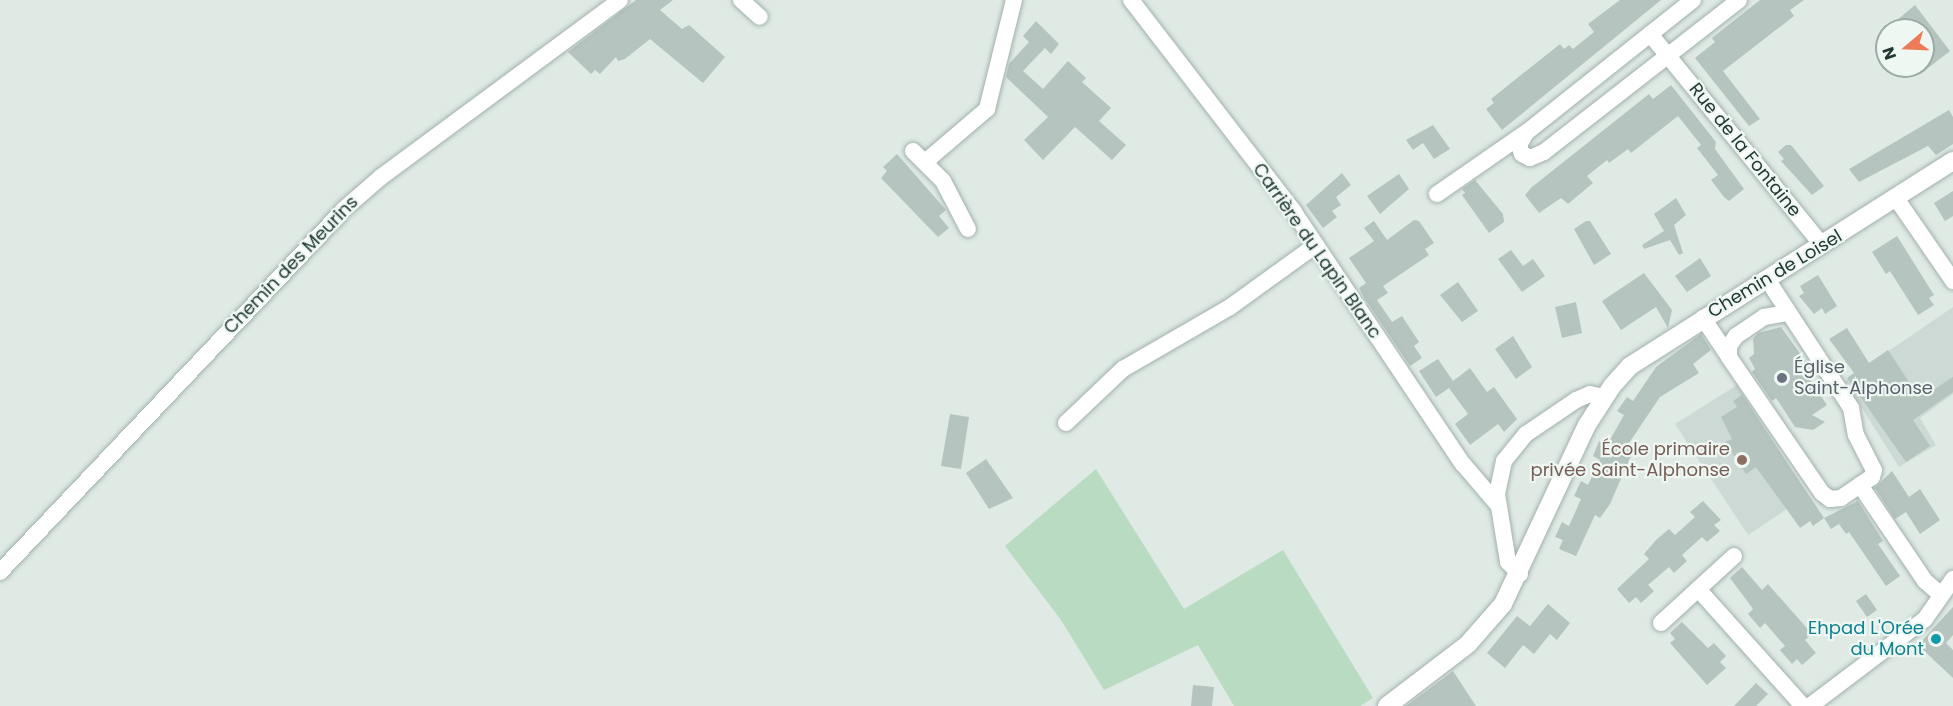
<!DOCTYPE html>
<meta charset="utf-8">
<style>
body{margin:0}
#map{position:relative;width:1953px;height:706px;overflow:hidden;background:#dfeae5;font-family:Poppins,sans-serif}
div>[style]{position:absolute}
.built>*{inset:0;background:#cdd9d4}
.green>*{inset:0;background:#b8dbc1}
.building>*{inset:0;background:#b5c4be}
.roads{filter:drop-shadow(0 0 2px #a2b1ac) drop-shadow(0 0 2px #a2b1ac)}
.minor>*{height:16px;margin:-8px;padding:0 8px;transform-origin:8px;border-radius:8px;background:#fff}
.tertiary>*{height:18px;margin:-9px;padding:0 9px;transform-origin:9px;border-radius:9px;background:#fff}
.dots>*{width:16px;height:16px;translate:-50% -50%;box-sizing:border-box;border:3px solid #eff7f3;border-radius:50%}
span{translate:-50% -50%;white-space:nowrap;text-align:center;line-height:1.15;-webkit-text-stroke:4.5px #eff7f3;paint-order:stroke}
.street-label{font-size:18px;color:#213932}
.worship-label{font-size:18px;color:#5b616d}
.left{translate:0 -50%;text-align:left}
.education-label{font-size:18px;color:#785e54}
.right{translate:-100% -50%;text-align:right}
.culture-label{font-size:18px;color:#0d838f}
.north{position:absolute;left:1875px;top:18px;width:60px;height:60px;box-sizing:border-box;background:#eff7f3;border:2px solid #9daba6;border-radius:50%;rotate:251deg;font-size:16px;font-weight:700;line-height:24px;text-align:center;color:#213932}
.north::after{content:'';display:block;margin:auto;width:21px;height:27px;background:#ed7b5a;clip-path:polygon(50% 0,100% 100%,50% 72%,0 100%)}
</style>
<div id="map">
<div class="built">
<div style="clip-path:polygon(1953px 307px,1953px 394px,1920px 418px,1936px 445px,1899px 467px,1845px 381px)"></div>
<div style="clip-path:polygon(1737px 385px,1808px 495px,1748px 535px,1675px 424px)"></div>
</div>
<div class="green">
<div style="clip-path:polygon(1096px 469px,1184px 609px,1283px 550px,1373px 698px,1360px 706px,1234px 706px,1198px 645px,1104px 690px,1061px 620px,1005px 546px)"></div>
</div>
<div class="building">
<div style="clip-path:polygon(636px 0,673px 0,660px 10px,682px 29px,689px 25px,725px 57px,703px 83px,650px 39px,625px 59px,618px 61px,616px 57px,600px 74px,595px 70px,591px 74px,568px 52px)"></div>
<div style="clip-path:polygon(1620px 0,1661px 0,1502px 130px,1486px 109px,1494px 103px,1491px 99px,1560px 44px,1564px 49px,1569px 45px,1573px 49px,1594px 32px,1588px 24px)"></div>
<div style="clip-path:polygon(1760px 0,1804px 0,1790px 10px,1794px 16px,1723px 71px,1760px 119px,1749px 126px,1695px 58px,1715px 42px,1712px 38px)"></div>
<div style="clip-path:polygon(1915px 5px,1950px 51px,1923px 72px,1923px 30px,1885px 30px)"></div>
<div style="clip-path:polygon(1036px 21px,1059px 44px,1051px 54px,1045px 48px,1023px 71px,1043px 89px,1068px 61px,1086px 78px,1082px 82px,1111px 108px,1099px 121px,1126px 145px,1112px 160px,1075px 127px,1043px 160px,1024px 140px,1048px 117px,1006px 77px,1009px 64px,1029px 42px,1023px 36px)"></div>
<div style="clip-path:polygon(1671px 85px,1716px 142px,1715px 149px,1744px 189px,1729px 201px,1724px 197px,1711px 180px,1718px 175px,1697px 148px,1701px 145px,1678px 116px,1631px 153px,1628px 149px,1609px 163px,1607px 160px,1587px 176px,1593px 183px,1568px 204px,1561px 198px,1539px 213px,1525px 195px,1532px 187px,1649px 94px,1653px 99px)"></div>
<div style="clip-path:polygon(1949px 110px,1953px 117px,1953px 144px,1936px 155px,1928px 146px,1859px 182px,1849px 169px)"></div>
<div style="clip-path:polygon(1433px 125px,1450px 149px,1434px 159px,1423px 143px,1413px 150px,1406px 140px)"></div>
<div style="clip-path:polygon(1786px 145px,1791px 145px,1824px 186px,1812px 195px,1781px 161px,1784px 159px,1778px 152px)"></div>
<div style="clip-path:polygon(897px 154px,946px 210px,939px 216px,949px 228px,938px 237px,881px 178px,887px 171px,883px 167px)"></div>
<div style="clip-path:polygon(1342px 173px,1351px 185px,1336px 197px,1341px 205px,1332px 211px,1337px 217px,1323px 228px,1306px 205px)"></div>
<div style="clip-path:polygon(1399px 174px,1409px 189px,1380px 214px,1367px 196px)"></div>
<div style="clip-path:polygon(1475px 180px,1503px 214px,1504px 222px,1489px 233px,1462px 195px,1465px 193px,1462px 189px)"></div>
<div style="clip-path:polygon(1953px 191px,1953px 216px,1945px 221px,1934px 203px)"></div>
<div style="clip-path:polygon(1676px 198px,1686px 215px,1674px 225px,1683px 253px,1679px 255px,1670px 240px,1644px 249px,1642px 245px,1664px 231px,1654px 214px)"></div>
<div style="clip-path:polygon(1414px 220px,1419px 221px,1434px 243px,1425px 249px,1429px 255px,1383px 286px,1388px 293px,1377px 300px,1392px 322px,1402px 316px,1419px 342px,1414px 346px,1422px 358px,1410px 366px,1365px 299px,1359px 288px,1366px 283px,1349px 258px,1374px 241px,1364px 228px,1374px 221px,1387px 240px)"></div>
<div style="clip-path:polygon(1586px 221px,1590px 221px,1611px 254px,1594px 265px,1574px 229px)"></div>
<div style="clip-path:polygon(1897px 236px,1934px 295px,1929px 298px,1934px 305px,1918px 315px,1890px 271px,1886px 274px,1872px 252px)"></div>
<div style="clip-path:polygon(1511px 250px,1523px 266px,1533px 259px,1545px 276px,1522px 292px,1498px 259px)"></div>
<div style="clip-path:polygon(1700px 258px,1711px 276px,1687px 292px,1675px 276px)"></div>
<div style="clip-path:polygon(1644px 273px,1672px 310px,1668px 328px,1656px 307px,1621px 330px,1602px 301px)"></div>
<div style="clip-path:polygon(1818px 275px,1837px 306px,1825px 314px,1822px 308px,1814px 314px,1799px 296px,1804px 293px,1800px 286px)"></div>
<div style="clip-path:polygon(1458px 282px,1478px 311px,1462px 322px,1440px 295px)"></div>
<div style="clip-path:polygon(1576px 302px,1582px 333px,1562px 338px,1555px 307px)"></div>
<div style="clip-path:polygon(1781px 327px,1806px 362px,1801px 366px,1827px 405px,1812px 415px,1825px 422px,1813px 430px,1795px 427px,1776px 398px,1772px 401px,1752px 372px,1755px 369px,1749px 358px,1754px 354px,1753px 339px,1758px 333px)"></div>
<div style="clip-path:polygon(1847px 328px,1869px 363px,1888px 350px,1915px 391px,1925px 385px,1930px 392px,1953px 377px,1953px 392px,1913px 420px,1930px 446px,1906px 462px,1847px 378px,1854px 373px,1829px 339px)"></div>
<div style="clip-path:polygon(1701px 334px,1711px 350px,1693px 364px,1699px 373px,1660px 397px,1627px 446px,1634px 449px,1610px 504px,1600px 518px,1595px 515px,1576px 556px,1559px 549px,1563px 540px,1555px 537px,1562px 522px,1569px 526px,1581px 499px,1574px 496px,1581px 481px,1588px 485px,1600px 460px,1593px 456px,1599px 441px,1607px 445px,1624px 415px,1617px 411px,1627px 397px,1633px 401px,1656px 367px)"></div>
<div style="clip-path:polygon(1513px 336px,1532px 367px,1516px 379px,1495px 349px)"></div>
<div style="clip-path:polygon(1438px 359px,1453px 381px,1470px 368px,1487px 392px,1494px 387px,1517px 419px,1504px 432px,1498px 424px,1470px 445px,1455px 424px,1468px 414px,1449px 388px,1436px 397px,1419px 371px)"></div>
<div style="clip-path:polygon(1742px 395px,1824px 518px,1813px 526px,1810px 521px,1800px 528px,1756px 467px,1746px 474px,1725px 442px,1732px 439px,1721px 417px,1737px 407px,1733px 401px)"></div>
<div style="clip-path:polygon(950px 414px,969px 417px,961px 469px,941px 466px)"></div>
<div style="clip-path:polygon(986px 459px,1013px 498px,989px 509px,966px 473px)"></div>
<div style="clip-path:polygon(1892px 471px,1909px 497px,1920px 489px,1940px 520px,1920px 534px,1906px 512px,1895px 519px,1875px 488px)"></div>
<div style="clip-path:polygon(1703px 501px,1721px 520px,1714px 525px,1720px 531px,1707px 542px,1702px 537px,1682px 555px,1687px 561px,1674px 573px,1669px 567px,1648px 585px,1654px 591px,1641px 603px,1636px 597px,1629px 603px,1617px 589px,1649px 559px,1644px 554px,1656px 540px,1669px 529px,1675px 535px,1695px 517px,1690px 512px)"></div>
<div style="clip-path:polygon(1858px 501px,1883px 541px,1878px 544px,1900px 576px,1886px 586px,1849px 532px,1846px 534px,1839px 524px,1831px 529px,1824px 518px)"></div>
<div style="clip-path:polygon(1742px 567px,1762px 590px,1768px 584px,1812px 634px,1805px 640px,1816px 653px,1802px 665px,1797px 659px,1792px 664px,1780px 650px,1785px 646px,1765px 623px,1760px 628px,1748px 614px,1753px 609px,1730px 578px)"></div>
<div style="clip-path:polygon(1866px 594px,1877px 610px,1867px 617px,1856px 601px)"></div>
<div style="clip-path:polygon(1548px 604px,1570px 623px,1557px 640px,1550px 634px,1534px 654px,1523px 645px,1505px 668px,1487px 653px,1517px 616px,1530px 626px)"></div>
<div style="clip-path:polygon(1953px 607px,1953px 635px,1946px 643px,1953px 650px,1953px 678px,1918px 645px)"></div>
<div style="clip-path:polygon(1682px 622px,1708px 648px,1714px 643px,1726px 656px,1720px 662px,1726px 668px,1707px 685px,1670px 643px,1675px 639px,1670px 633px)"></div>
<div style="clip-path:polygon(1453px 671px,1476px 706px,1406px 706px,1429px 689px)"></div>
<div style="clip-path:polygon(1756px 683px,1768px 694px,1756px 706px,1734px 706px)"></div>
<div style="clip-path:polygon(1193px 685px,1214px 687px,1212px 706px,1191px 706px)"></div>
</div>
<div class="roads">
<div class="minor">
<div style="left:741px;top:0;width:25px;rotate:42deg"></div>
<div style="left:1131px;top:0;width:267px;rotate:52.4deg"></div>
<div style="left:1294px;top:212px;width:303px;rotate:56.2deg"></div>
<div style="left:1463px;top:464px;width:54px;rotate:49.5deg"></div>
<div style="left:1693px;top:0;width:213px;rotate:141.5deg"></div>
<div style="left:1526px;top:133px;width:14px;rotate:120deg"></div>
<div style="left:1519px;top:145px;width:9px;rotate:72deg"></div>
<div style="left:1522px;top:154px;width:9px;rotate:27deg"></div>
<div style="left:1530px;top:158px;width:15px;rotate:-23deg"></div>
<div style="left:1544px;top:152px;width:247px;rotate:-37.9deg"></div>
<div style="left:1650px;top:34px;width:272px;rotate:50.8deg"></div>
<div style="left:913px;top:151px;width:42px;rotate:45deg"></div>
<div style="left:943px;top:181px;width:54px;rotate:62.5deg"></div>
<div style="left:925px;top:162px;width:82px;rotate:-40.5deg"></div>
<div style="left:987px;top:109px;width:112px;rotate:-76.1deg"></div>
<div style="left:1437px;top:194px;width:107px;rotate:-34.7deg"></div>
<div style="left:1896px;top:198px;width:101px;rotate:55.5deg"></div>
<div style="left:1767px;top:279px;width:154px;rotate:56.9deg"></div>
<div style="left:1851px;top:408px;width:27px;rotate:80deg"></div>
<div style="left:1856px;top:435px;width:39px;rotate:63deg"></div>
<div style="left:1874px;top:470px;width:7px;rotate:106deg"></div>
<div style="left:1872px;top:477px;width:37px;rotate:146deg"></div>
<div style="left:1841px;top:498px;width:11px;rotate:175deg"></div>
<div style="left:1830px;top:499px;width:10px;rotate:-143deg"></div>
<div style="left:1822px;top:493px;width:165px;rotate:-124.4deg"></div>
<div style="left:1729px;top:357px;width:11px;rotate:-90deg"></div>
<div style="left:1729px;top:346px;width:12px;rotate:-55deg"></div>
<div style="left:1736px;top:336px;width:34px;rotate:-34deg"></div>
<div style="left:1764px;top:317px;width:23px;rotate:-10deg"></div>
<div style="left:1703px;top:318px;width:47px;rotate:56.3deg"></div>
<div style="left:1066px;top:423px;width:79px;rotate:-43.5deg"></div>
<div style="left:1123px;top:369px;width:124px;rotate:-30.1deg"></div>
<div style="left:1230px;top:307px;width:106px;rotate:-35.8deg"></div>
<div style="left:1860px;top:485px;width:116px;rotate:55.9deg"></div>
<div style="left:1925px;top:581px;width:20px;rotate:41deg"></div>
<div style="left:0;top:572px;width:499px;rotate:-46.5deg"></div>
<div style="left:343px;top:210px;width:50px;rotate:-41deg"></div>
<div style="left:381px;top:177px;width:297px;rotate:-36.5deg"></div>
<div style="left:1520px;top:574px;width:17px;rotate:-135deg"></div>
<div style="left:1508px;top:562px;width:69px;rotate:-99.2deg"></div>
<div style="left:1497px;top:494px;width:34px;rotate:-78deg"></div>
<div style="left:1504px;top:461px;width:35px;rotate:-51deg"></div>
<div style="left:1526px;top:434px;width:60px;rotate:-34.2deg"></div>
<div style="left:1576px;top:400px;width:15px;rotate:-23deg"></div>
<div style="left:1590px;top:394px;width:14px;rotate:12deg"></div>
<div style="left:1698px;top:589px;width:157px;rotate:48.1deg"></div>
<div style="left:1661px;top:623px;width:99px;rotate:-42.5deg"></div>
<div style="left:1810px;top:706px;width:144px;rotate:-37.1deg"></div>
<div style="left:1925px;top:619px;width:49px;rotate:-55deg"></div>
</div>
<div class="tertiary">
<div style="left:1387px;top:706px;width:102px;rotate:-37.4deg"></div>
<div style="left:1468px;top:644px;width:53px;rotate:-48.8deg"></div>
<div style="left:1503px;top:604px;width:198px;rotate:-64.9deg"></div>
<div style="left:1587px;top:425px;width:46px;rotate:-57.3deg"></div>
<div style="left:1612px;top:386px;width:27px;rotate:-48deg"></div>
<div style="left:1630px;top:366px;width:383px;rotate:-32.4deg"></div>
</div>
</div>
<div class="dots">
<div style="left:1782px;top:378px;background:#6b7280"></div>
<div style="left:1742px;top:460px;background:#8d6e63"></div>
<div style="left:1936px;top:639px;background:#0f9aa8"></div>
</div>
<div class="street-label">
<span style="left:1745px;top:150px;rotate:51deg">Rue de la Fontaine</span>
<span style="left:1317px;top:251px;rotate:55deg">Carrière du Lapin Blanc</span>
<span style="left:291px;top:265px;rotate:-46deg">Chemin des Meurins</span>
<span style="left:1775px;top:274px;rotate:-31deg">Chemin de Loisel</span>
</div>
<div class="worship-label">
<span class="left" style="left:1794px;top:378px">Église<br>Saint-Alphonse</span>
</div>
<div class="education-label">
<span class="right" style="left:1730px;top:460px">École primaire<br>privée Saint-Alphonse</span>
</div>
<div class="culture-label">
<span class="right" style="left:1924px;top:639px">Ehpad L'Orée<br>du Mont</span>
</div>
<div class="north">N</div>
</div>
